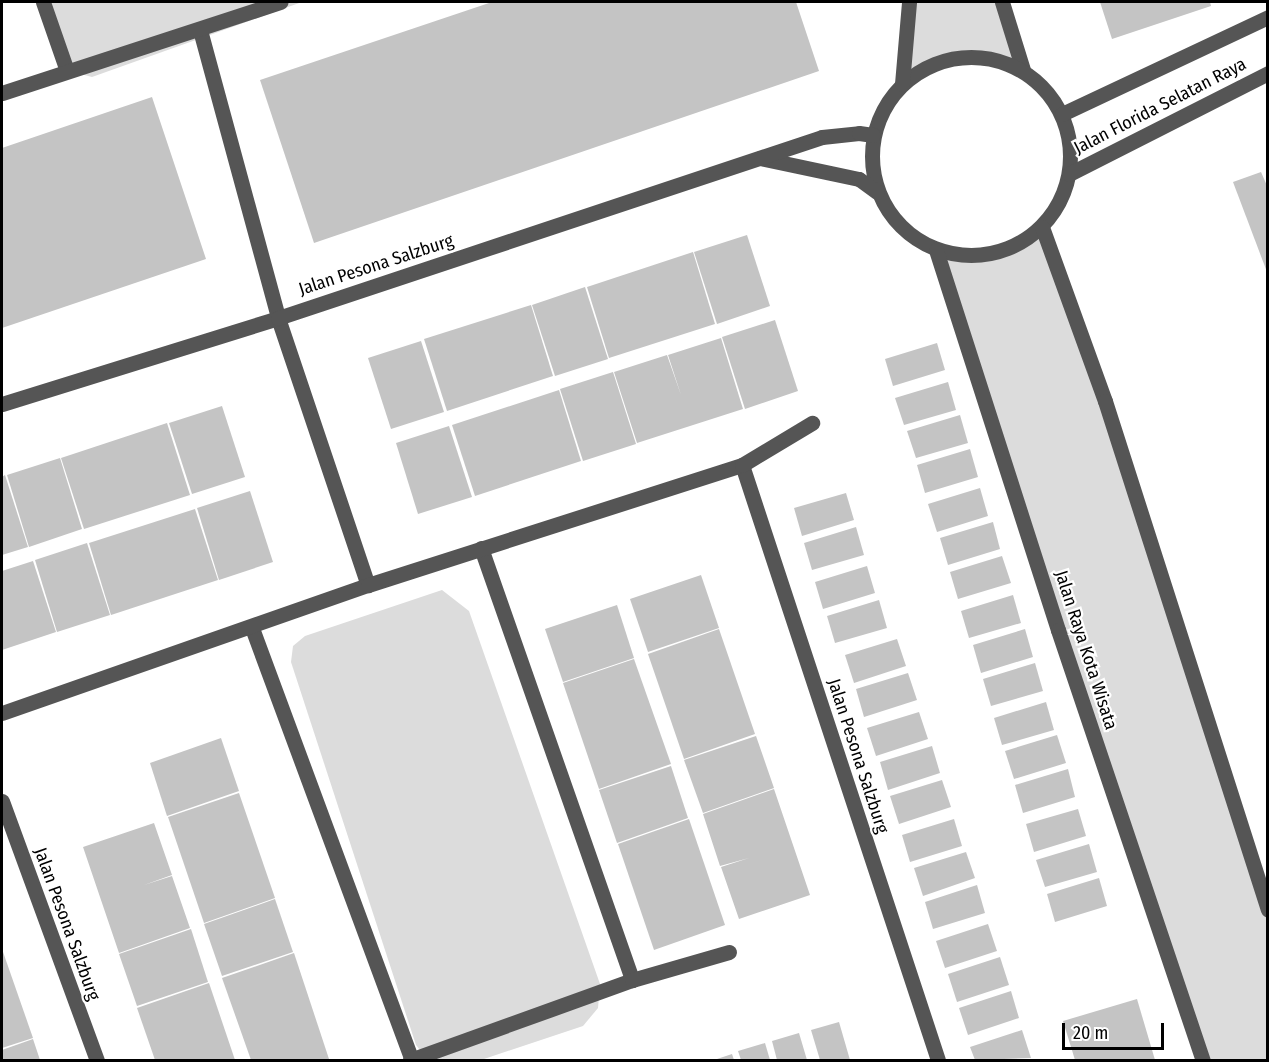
<!DOCTYPE html>
<style>
body{margin:0}
#map{position:relative;width:1269px;height:1062px;overflow:hidden;background:#fff;font-family:"Fira Sans Condensed",sans-serif}
div>[style]{position:absolute}
.green>*{inset:0;background:#dcdcdc}
.building>*{inset:0;background:#c4c4c4}
.minor>*{height:15px;margin:-7.5px;padding:0 7.5px;transform-origin:7.5px;border-radius:7.5px;background:#555}
.minor>.ring{margin:-7.5px;padding:0;box-sizing:content-box;background:none;border:15px solid #555;border-radius:50%}
span{translate:-50% -50%;white-space:nowrap;text-align:center;line-height:1.15;-webkit-text-stroke:4.5px #fff;paint-order:stroke}
.street-label{font-size:18px;color:#000}
.frame{position:absolute;inset:0;border:3px solid #000;pointer-events:none}
.scale{position:absolute;left:1062px;top:1023px;width:102px;height:27px;box-sizing:border-box;border:3px solid #000;border-top:0;padding-left:8px;font-size:18px;line-height:21px;white-space:nowrap;color:#000;-webkit-text-stroke:4px #fff;paint-order:stroke}
</style>
<div id="map">
<div class="green">
<div style="clip-path:polygon(37px 2px,302px 2px,92px 77px,73px 72px)"></div>
<div style="clip-path:polygon(909px 2px,1002px 2px,1023px 70px,993px 58px,960px 57px,929px 65px,902px 84px)"></div>
<div style="clip-path:polygon(1042px 227px,1267px 908px,1267px 1060px,1203px 1060px,936px 250px,964px 256px,992px 254px,1019px 244px)"></div>
<div style="clip-path:polygon(442px 590px,469px 611px,600px 984px,598px 1008px,583px 1026px,481px 1060px,428px 1060px,416px 1045px,291px 662px,293px 646px,305px 636px)"></div>
</div>
<div class="building">
<div style="clip-path:polygon(492px 2px,796px 2px,819px 71px,314px 243px,260px 80px)"></div>
<div style="clip-path:polygon(1100px 2px,1210px 2px,1211px 6px,1112px 39px)"></div>
<div style="clip-path:polygon(152px 97px,206px 259px,2px 328px,2px 148px)"></div>
<div style="clip-path:polygon(1261px 172px,1268px 188px,1267px 272px,1233px 182px)"></div>
<div style="clip-path:polygon(747px 235px,770px 306px,717px 324px,694px 252px)"></div>
<div style="clip-path:polygon(693px 252px,715px 324px,609px 358px,587px 287px)"></div>
<div style="clip-path:polygon(585px 287px,608px 359px,555px 376px,532px 305px)"></div>
<div style="clip-path:polygon(531px 305px,553px 376px,447px 411px,424px 339px)"></div>
<div style="clip-path:polygon(775px 320px,798px 391px,745px 409px,722px 337px)"></div>
<div style="clip-path:polygon(721px 338px,743px 409px,637px 443px,614px 372px,667px 355px,681px 395px,668px 355px)"></div>
<div style="clip-path:polygon(421px 341px,444px 412px,391px 429px,368px 358px)"></div>
<div style="clip-path:polygon(937px 343px,945px 370px,893px 386px,885px 359px)"></div>
<div style="clip-path:polygon(613px 372px,636px 444px,583px 461px,560px 389px)"></div>
<div style="clip-path:polygon(948px 382px,956px 410px,904px 425px,895px 398px)"></div>
<div style="clip-path:polygon(559px 390px,581px 461px,475px 496px,452px 425px)"></div>
<div style="clip-path:polygon(222px 406px,245px 477px,192px 494px,169px 423px)"></div>
<div style="clip-path:polygon(960px 415px,968px 443px,916px 458px,907px 431px)"></div>
<div style="clip-path:polygon(167px 423px,190px 495px,84px 529px,61px 458px)"></div>
<div style="clip-path:polygon(449px 426px,472px 497px,418px 514px,396px 443px)"></div>
<div style="clip-path:polygon(970px 449px,978px 477px,925px 493px,917px 465px)"></div>
<div style="clip-path:polygon(60px 458px,82px 529px,29px 547px,7px 475px)"></div>
<div style="clip-path:polygon(5px 475px,28px 547px,2px 555px,2px 477px)"></div>
<div style="clip-path:polygon(980px 488px,988px 516px,937px 532px,928px 504px)"></div>
<div style="clip-path:polygon(250px 491px,273px 562px,219px 580px,197px 508px)"></div>
<div style="clip-path:polygon(846px 493px,854px 520px,802px 536px,794px 508px)"></div>
<div style="clip-path:polygon(195px 509px,218px 580px,111px 615px,89px 543px)"></div>
<div style="clip-path:polygon(993px 522px,1000px 549px,948px 565px,940px 538px)"></div>
<div style="clip-path:polygon(856px 527px,864px 555px,812px 570px,804px 543px)"></div>
<div style="clip-path:polygon(87px 543px,110px 615px,57px 632px,35px 560px)"></div>
<div style="clip-path:polygon(1002px 556px,1011px 583px,958px 599px,950px 572px)"></div>
<div style="clip-path:polygon(33px 561px,56px 632px,2px 650px,2px 571px)"></div>
<div style="clip-path:polygon(867px 566px,875px 593px,823px 609px,815px 582px)"></div>
<div style="clip-path:polygon(701px 575px,719px 628px,648px 652px,630px 599px)"></div>
<div style="clip-path:polygon(1013px 595px,1021px 623px,969px 638px,961px 611px)"></div>
<div style="clip-path:polygon(879px 600px,887px 628px,835px 643px,827px 616px)"></div>
<div style="clip-path:polygon(617px 605px,634px 658px,563px 682px,545px 629px)"></div>
<div style="clip-path:polygon(719px 629px,755px 734px,684px 759px,648px 654px)"></div>
<div style="clip-path:polygon(1025px 629px,1033px 657px,981px 673px,973px 645px)"></div>
<div style="clip-path:polygon(897px 639px,906px 666px,854px 683px,845px 655px)"></div>
<div style="clip-path:polygon(634px 659px,671px 764px,599px 789px,563px 683px)"></div>
<div style="clip-path:polygon(1035px 663px,1043px 691px,991px 706px,983px 679px)"></div>
<div style="clip-path:polygon(908px 673px,917px 700px,864px 717px,856px 689px)"></div>
<div style="clip-path:polygon(1046px 702px,1054px 730px,1002px 745px,994px 718px)"></div>
<div style="clip-path:polygon(919px 712px,928px 739px,876px 756px,867px 728px)"></div>
<div style="clip-path:polygon(1057px 735px,1066px 763px,1014px 779px,1005px 751px)"></div>
<div style="clip-path:polygon(756px 736px,774px 788px,703px 813px,684px 760px)"></div>
<div style="clip-path:polygon(221px 738px,239px 791px,167px 816px,150px 763px)"></div>
<div style="clip-path:polygon(932px 746px,940px 773px,888px 790px,880px 762px)"></div>
<div style="clip-path:polygon(671px 766px,688px 818px,617px 843px,599px 790px)"></div>
<div style="clip-path:polygon(1068px 769px,1075px 797px,1023px 813px,1015px 785px)"></div>
<div style="clip-path:polygon(942px 780px,951px 807px,899px 824px,890px 796px)"></div>
<div style="clip-path:polygon(774px 789px,810px 895px,739px 919px,721px 867px,749px 858px,720px 866px,703px 814px)"></div>
<div style="clip-path:polygon(239px 793px,275px 898px,204px 923px,168px 817px)"></div>
<div style="clip-path:polygon(1078px 809px,1086px 836px,1034px 852px,1026px 824px)"></div>
<div style="clip-path:polygon(689px 819px,725px 925px,654px 950px,618px 844px)"></div>
<div style="clip-path:polygon(954px 819px,962px 846px,910px 862px,902px 835px)"></div>
<div style="clip-path:polygon(154px 823px,172px 875px,144px 885px,172px 876px,190px 928px,119px 953px,83px 847px)"></div>
<div style="clip-path:polygon(1089px 844px,1097px 872px,1045px 887px,1036px 860px)"></div>
<div style="clip-path:polygon(966px 852px,975px 878px,923px 896px,914px 868px)"></div>
<div style="clip-path:polygon(1099px 878px,1107px 906px,1055px 922px,1047px 894px)"></div>
<div style="clip-path:polygon(977px 885px,985px 913px,933px 929px,925px 902px)"></div>
<div style="clip-path:polygon(275px 899px,293px 952px,222px 976px,204px 924px)"></div>
<div style="clip-path:polygon(988px 924px,997px 951px,945px 968px,936px 941px)"></div>
<div style="clip-path:polygon(191px 929px,208px 982px,137px 1006px,119px 954px)"></div>
<div style="clip-path:polygon(2px 949px,33px 1038px,2px 1048px)"></div>
<div style="clip-path:polygon(294px 953px,329px 1059px,251px 1060px,222px 978px)"></div>
<div style="clip-path:polygon(1000px 957px,1009px 985px,957px 1002px,948px 974px)"></div>
<div style="clip-path:polygon(209px 983px,235px 1060px,155px 1060px,137px 1008px)"></div>
<div style="clip-path:polygon(1011px 991px,1019px 1018px,968px 1035px,959px 1008px)"></div>
<div style="clip-path:polygon(1137px 999px,1155px 1060px,1075px 1060px,1063px 1021px)"></div>
<div style="clip-path:polygon(839px 1022px,850px 1060px,820px 1060px,811px 1030px)"></div>
<div style="clip-path:polygon(1022px 1030px,1031px 1058px,975px 1060px,970px 1047px)"></div>
<div style="clip-path:polygon(799px 1033px,807px 1060px,777px 1060px,772px 1041px)"></div>
<div style="clip-path:polygon(33px 1039px,40px 1060px,2px 1060px,2px 1050px)"></div>
<div style="clip-path:polygon(765px 1043px,770px 1060px,741px 1060px,738px 1051px)"></div>
<div style="clip-path:polygon(732px 1054px,734px 1060px,714px 1060px)"></div>
</div>
<div class="minor">
<div style="left:43px;top:2px;width:73px;rotate:70.8deg"></div>
<div style="left:1002px;top:2px;width:71px;rotate:72.8deg"></div>
<div style="left:200px;top:30px;width:298px;rotate:74.8deg"></div>
<div style="left:278px;top:318px;width:282px;rotate:71.4deg"></div>
<div class="ring" style="left:872px;top:57px;width:183px;height:183px"></div>
<div style="left:902px;top:84px;width:82px;rotate:-85.1deg"></div>
<div style="left:2px;top:93px;width:293px;rotate:-18.1deg"></div>
<div style="left:1062px;top:114px;width:228px;rotate:-25.2deg"></div>
<div style="left:760px;top:158px;width:101px;rotate:12deg"></div>
<div style="left:859px;top:179px;width:22px;rotate:36deg"></div>
<div style="left:1069px;top:174px;width:223px;rotate:-26.9deg"></div>
<div style="left:1042px;top:227px;width:185px;rotate:70.1deg"></div>
<div style="left:1105px;top:401px;width:534px;rotate:72.24deg"></div>
<div style="left:936px;top:250px;width:399px;rotate:72.2deg"></div>
<div style="left:1058px;top:630px;width:454px;rotate:71.4deg"></div>
<div style="left:2px;top:404px;width:289px;rotate:-17.3deg"></div>
<div style="left:278px;top:318px;width:573px;rotate:-18.4deg"></div>
<div style="left:822px;top:137px;width:37px;rotate:-6deg"></div>
<div style="left:859px;top:133px;width:14px;rotate:8deg"></div>
<div style="left:742px;top:465px;width:626px;rotate:71.77deg"></div>
<div style="left:481px;top:548px;width:458px;rotate:70.7deg"></div>
<div style="left:252px;top:628px;width:461px;rotate:69.7deg"></div>
<div style="left:2px;top:713px;width:388px;rotate:-19.3deg"></div>
<div style="left:368px;top:585px;width:393px;rotate:-17.8deg"></div>
<div style="left:742px;top:465px;width:82px;rotate:-31deg"></div>
<div style="left:2px;top:801px;width:276px;rotate:69.9deg"></div>
<div style="left:410px;top:1060px;width:236px;rotate:-19.8deg"></div>
<div style="left:632px;top:980px;width:101px;rotate:-16.1deg"></div>
</div>
<div class="street-label">
<span style="left:1160px;top:106px;rotate:-27deg">Jalan Florida Selatan Raya</span>
<span style="left:376px;top:265px;rotate:-18deg">Jalan Pesona Salzburg</span>
<span style="left:1086px;top:650px;rotate:72deg">Jalan Raya Kota Wisata</span>
<span style="left:858px;top:756px;rotate:72deg">Jalan Pesona Salzburg</span>
<span style="left:67px;top:924px;rotate:70deg">Jalan Pesona Salzburg</span>
</div>
<div class="frame"></div>
<div class="scale">20 m</div>
</div>
